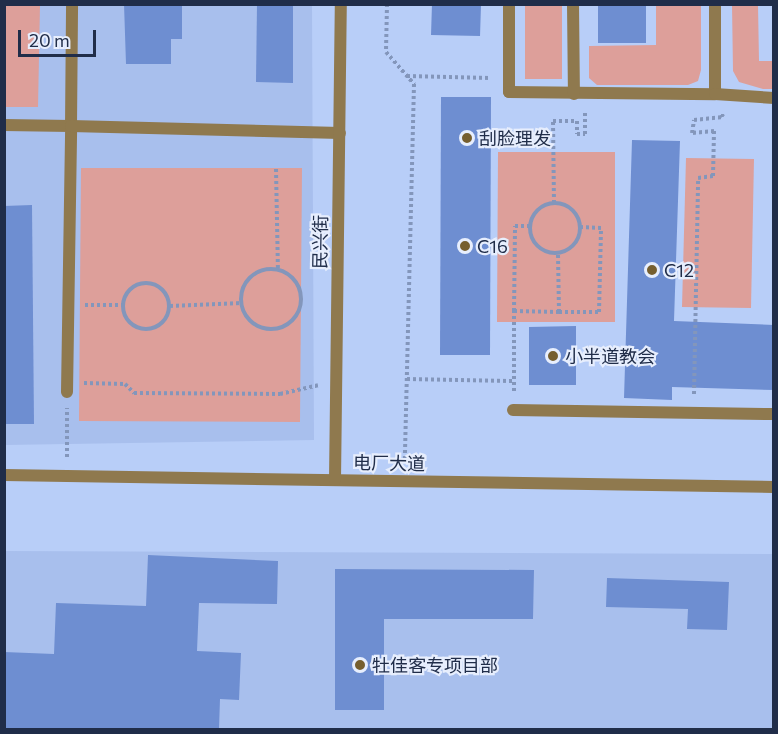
<!DOCTYPE html>
<meta charset="utf-8">
<style>
body{margin:0}
#map{position:relative;width:778px;height:734px;overflow:hidden;background:#b8cef8;font-family:Commissioner,"Noto Sans SC",sans-serif}
div>[style]{position:absolute}
.built>*{inset:0;background:#a8bfed}
.green>*{inset:0;background:#dd9f9a}
.building>*{inset:0;background:#6e8ed1}
.path>*{height:4px;margin-top:-2px;transform-origin:0;background:repeating-linear-gradient(90deg,#8396bb 0 3px,transparent 0 6px)}
.path>.ring{margin:-2px;padding:0;box-sizing:content-box;background:none;border:4px solid #8396bb;border-radius:50%}
.service>*{height:12px;margin:-6px;padding:0 6px;transform-origin:6px;border-radius:6px;background:#8f794e}
.minor>*{height:12px;margin:-6px;padding:0 6px;transform-origin:6px;border-radius:6px;background:#8f794e}
.tertiary>*{height:12px;margin:-6px;padding:0 6px;transform-origin:6px;border-radius:6px;background:#8f794e}
.dots>*{width:16px;height:16px;translate:-50% -50%;box-sizing:border-box;border:3px solid #e7eefd;border-radius:50%}
span{translate:-50% -50%;white-space:nowrap;text-align:center;line-height:1.15;-webkit-text-stroke:4.5px #e7eefd;paint-order:stroke}
.poi-label{font-size:18px;color:#202d49}
.left{translate:0 -50%;text-align:left}
.street-label{font-size:18px;color:#202d49}
.frame{position:absolute;inset:0;border:6px solid #202d49;pointer-events:none}
.scale{position:absolute;left:18px;top:30px;width:78px;height:27px;box-sizing:border-box;border:3px solid #202d49;border-top:0;padding-left:8px;font-size:18px;line-height:21px;white-space:nowrap;color:#202d49;-webkit-text-stroke:4px #e7eefd;paint-order:stroke}
</style>
<div id="map">
<div class="built">
<div style="clip-path:polygon(4px 5px,312px 5px,314px 440px,5px 445px)"></div>
<div style="clip-path:polygon(5px 551px,773px 554px,773px 729px,5px 730px)"></div>
</div>
<div class="green">
<div style="clip-path:polygon(4px 5px,40px 5px,38px 107px,5px 107px)"></div>
<div style="clip-path:polygon(525px 5px,562px 5px,562px 79px,525px 79px)"></div>
<div style="clip-path:polygon(656px 5px,701px 5px,701px 70px,698px 81px,688px 85px,597px 85px,589px 78px,589px 46px,656px 45px)"></div>
<div style="clip-path:polygon(732px 5px,758px 5px,759px 61px,773px 61px,773px 89px,763px 89px,739px 82px,733px 71px)"></div>
<div style="clip-path:polygon(498px 152px,615px 152px,615px 322px,497px 322px)"></div>
<div style="clip-path:polygon(686px 158px,754px 159px,751px 308px,682px 307px)"></div>
<div style="clip-path:polygon(81px 168px,302px 168px,300px 422px,79px 421px)"></div>
</div>
<div class="building">
<div style="clip-path:polygon(124px 4px,182px 4px,182px 39px,171px 39px,171px 64px,126px 64px)"></div>
<div style="clip-path:polygon(257px 4px,293px 4px,293px 83px,256px 82px)"></div>
<div style="clip-path:polygon(432px 4px,481px 4px,480px 36px,431px 35px)"></div>
<div style="clip-path:polygon(598px 4px,646px 4px,646px 43px,598px 43px)"></div>
<div style="clip-path:polygon(441px 97px,491px 97px,490px 355px,440px 355px)"></div>
<div style="clip-path:polygon(632px 140px,680px 141px,674px 321px,774px 325px,774px 390px,672px 387px,672px 400px,624px 398px)"></div>
<div style="clip-path:polygon(32px 205px,34px 424px,4px 424px,4px 206px)"></div>
<div style="clip-path:polygon(576px 326px,576px 385px,529px 385px,529px 327px)"></div>
<div style="clip-path:polygon(148px 555px,278px 561px,277px 604px,199px 603px,197px 651px,241px 653px,239px 700px,220px 699px,219px 729px,4px 729px,4px 652px,54px 654px,56px 603px,146px 606px)"></div>
<div style="clip-path:polygon(335px 569px,534px 570px,533px 619px,384px 619px,384px 710px,335px 710px)"></div>
<div style="clip-path:polygon(607px 578px,729px 582px,727px 630px,687px 629px,688px 609px,606px 607px)"></div>
</div>
<div class="path">
<div style="left:387px;top:4px;width:48px;rotate:91.2deg"></div>
<div style="left:386px;top:52px;width:43px;rotate:48.8deg"></div>
<div style="left:414px;top:84px;width:378px;rotate:91.4deg"></div>
<div style="left:407px;top:76px;width:83px;rotate:1.4deg"></div>
<div style="left:276px;top:169px;width:101px;rotate:88.9deg"></div>
<div class="ring" style="left:530px;top:203px;width:46px;height:46px"></div>
<div style="left:554px;top:203px;width:82px;rotate:-90.7deg"></div>
<div style="left:553px;top:121px;width:24px"></div>
<div style="left:577px;top:121px;width:13px;rotate:90deg"></div>
<div style="left:577px;top:134px;width:8px"></div>
<div style="left:585px;top:134px;width:24px;rotate:-90deg"></div>
<div class="ring" style="left:241px;top:269px;width:56px;height:56px"></div>
<div class="ring" style="left:123px;top:283px;width:42px;height:42px"></div>
<div style="left:85px;top:305px;width:38px"></div>
<div style="left:170px;top:306px;width:72px;rotate:-2.4deg"></div>
<div style="left:514px;top:311px;width:85px;rotate:-89.3deg"></div>
<div style="left:515px;top:226px;width:16px"></div>
<div style="left:559px;top:312px;width:40px"></div>
<div style="left:599px;top:312px;width:84px;rotate:-88.6deg"></div>
<div style="left:601px;top:228px;width:20px;rotate:-177deg"></div>
<div style="left:407px;top:379px;width:107px;rotate:1.1deg"></div>
<div style="left:84px;top:383px;width:41px;rotate:1.4deg"></div>
<div style="left:125px;top:384px;width:13px;rotate:45deg"></div>
<div style="left:134px;top:393px;width:146px;rotate:0.4deg"></div>
<div style="left:280px;top:394px;width:39px;rotate:-13deg"></div>
<div style="left:514px;top:391px;width:80px;rotate:-90deg"></div>
<div style="left:514px;top:311px;width:45px;rotate:1.3deg"></div>
<div style="left:559px;top:312px;width:58px;rotate:-91deg"></div>
<div style="left:694px;top:394px;width:216px;rotate:-88.9deg"></div>
<div style="left:698px;top:178px;width:15px;rotate:-8deg"></div>
<div style="left:713px;top:176px;width:45px;rotate:-88.7deg"></div>
<div style="left:714px;top:131px;width:22px;rotate:175deg"></div>
<div style="left:692px;top:133px;width:13px;rotate:-81deg"></div>
<div style="left:694px;top:120px;width:29px;rotate:-6deg"></div>
<div style="left:723px;top:117px;width:5px;rotate:-112deg"></div>
<div style="left:67px;top:457px;width:49px;rotate:-90deg"></div>
</div>
<div class="service">
<div style="left:509px;top:4px;width:88px;rotate:90deg"></div>
<div style="left:509px;top:92px;width:206px;rotate:0.6deg"></div>
<div style="left:573px;top:4px;width:90px;rotate:89.4deg"></div>
<div style="left:4px;top:125px;width:67px;rotate:0.9deg"></div>
<div style="left:71px;top:126px;width:122px;rotate:-89.5deg"></div>
<div style="left:513px;top:410px;width:261px;rotate:0.9deg"></div>
</div>
<div class="minor">
<div style="left:715px;top:4px;width:90px;rotate:90deg"></div>
<div style="left:715px;top:94px;width:59px;rotate:3.9deg"></div>
<div style="left:67px;top:392px;width:266px;rotate:-89.1deg"></div>
<div style="left:71px;top:126px;width:269px;rotate:1.5deg"></div>
</div>
<div class="tertiary">
<div style="left:4px;top:475px;width:770px;rotate:0.89deg"></div>
<div style="left:335px;top:480px;width:476px;rotate:-89.3deg"></div>
</div>
<div class="dots">
<div style="left:467px;top:138px;background:#765f2f"></div>
<div style="left:465px;top:246px;background:#765f2f"></div>
<div style="left:652px;top:270px;background:#765f2f"></div>
<div style="left:553px;top:356px;background:#765f2f"></div>
<div style="left:360px;top:665px;background:#765f2f"></div>
</div>
<div class="poi-label">
<span class="left" style="left:479px;top:138px">刮脸理发</span>
<span class="left" style="left:477px;top:246px">C16</span>
<span class="left" style="left:664px;top:270px">C12</span>
<span class="left" style="left:565px;top:356px">小半道教会</span>
<span class="left" style="left:372px;top:665px">牡佳客专项目部</span>
</div>
<div class="street-label">
<span style="left:320px;top:242px;rotate:-89deg">民兴街</span>
<span style="left:389px;top:463px;rotate:1deg">电厂大道</span>
</div>
<div class="frame"></div>
<div class="scale">20 m</div>
</div>
